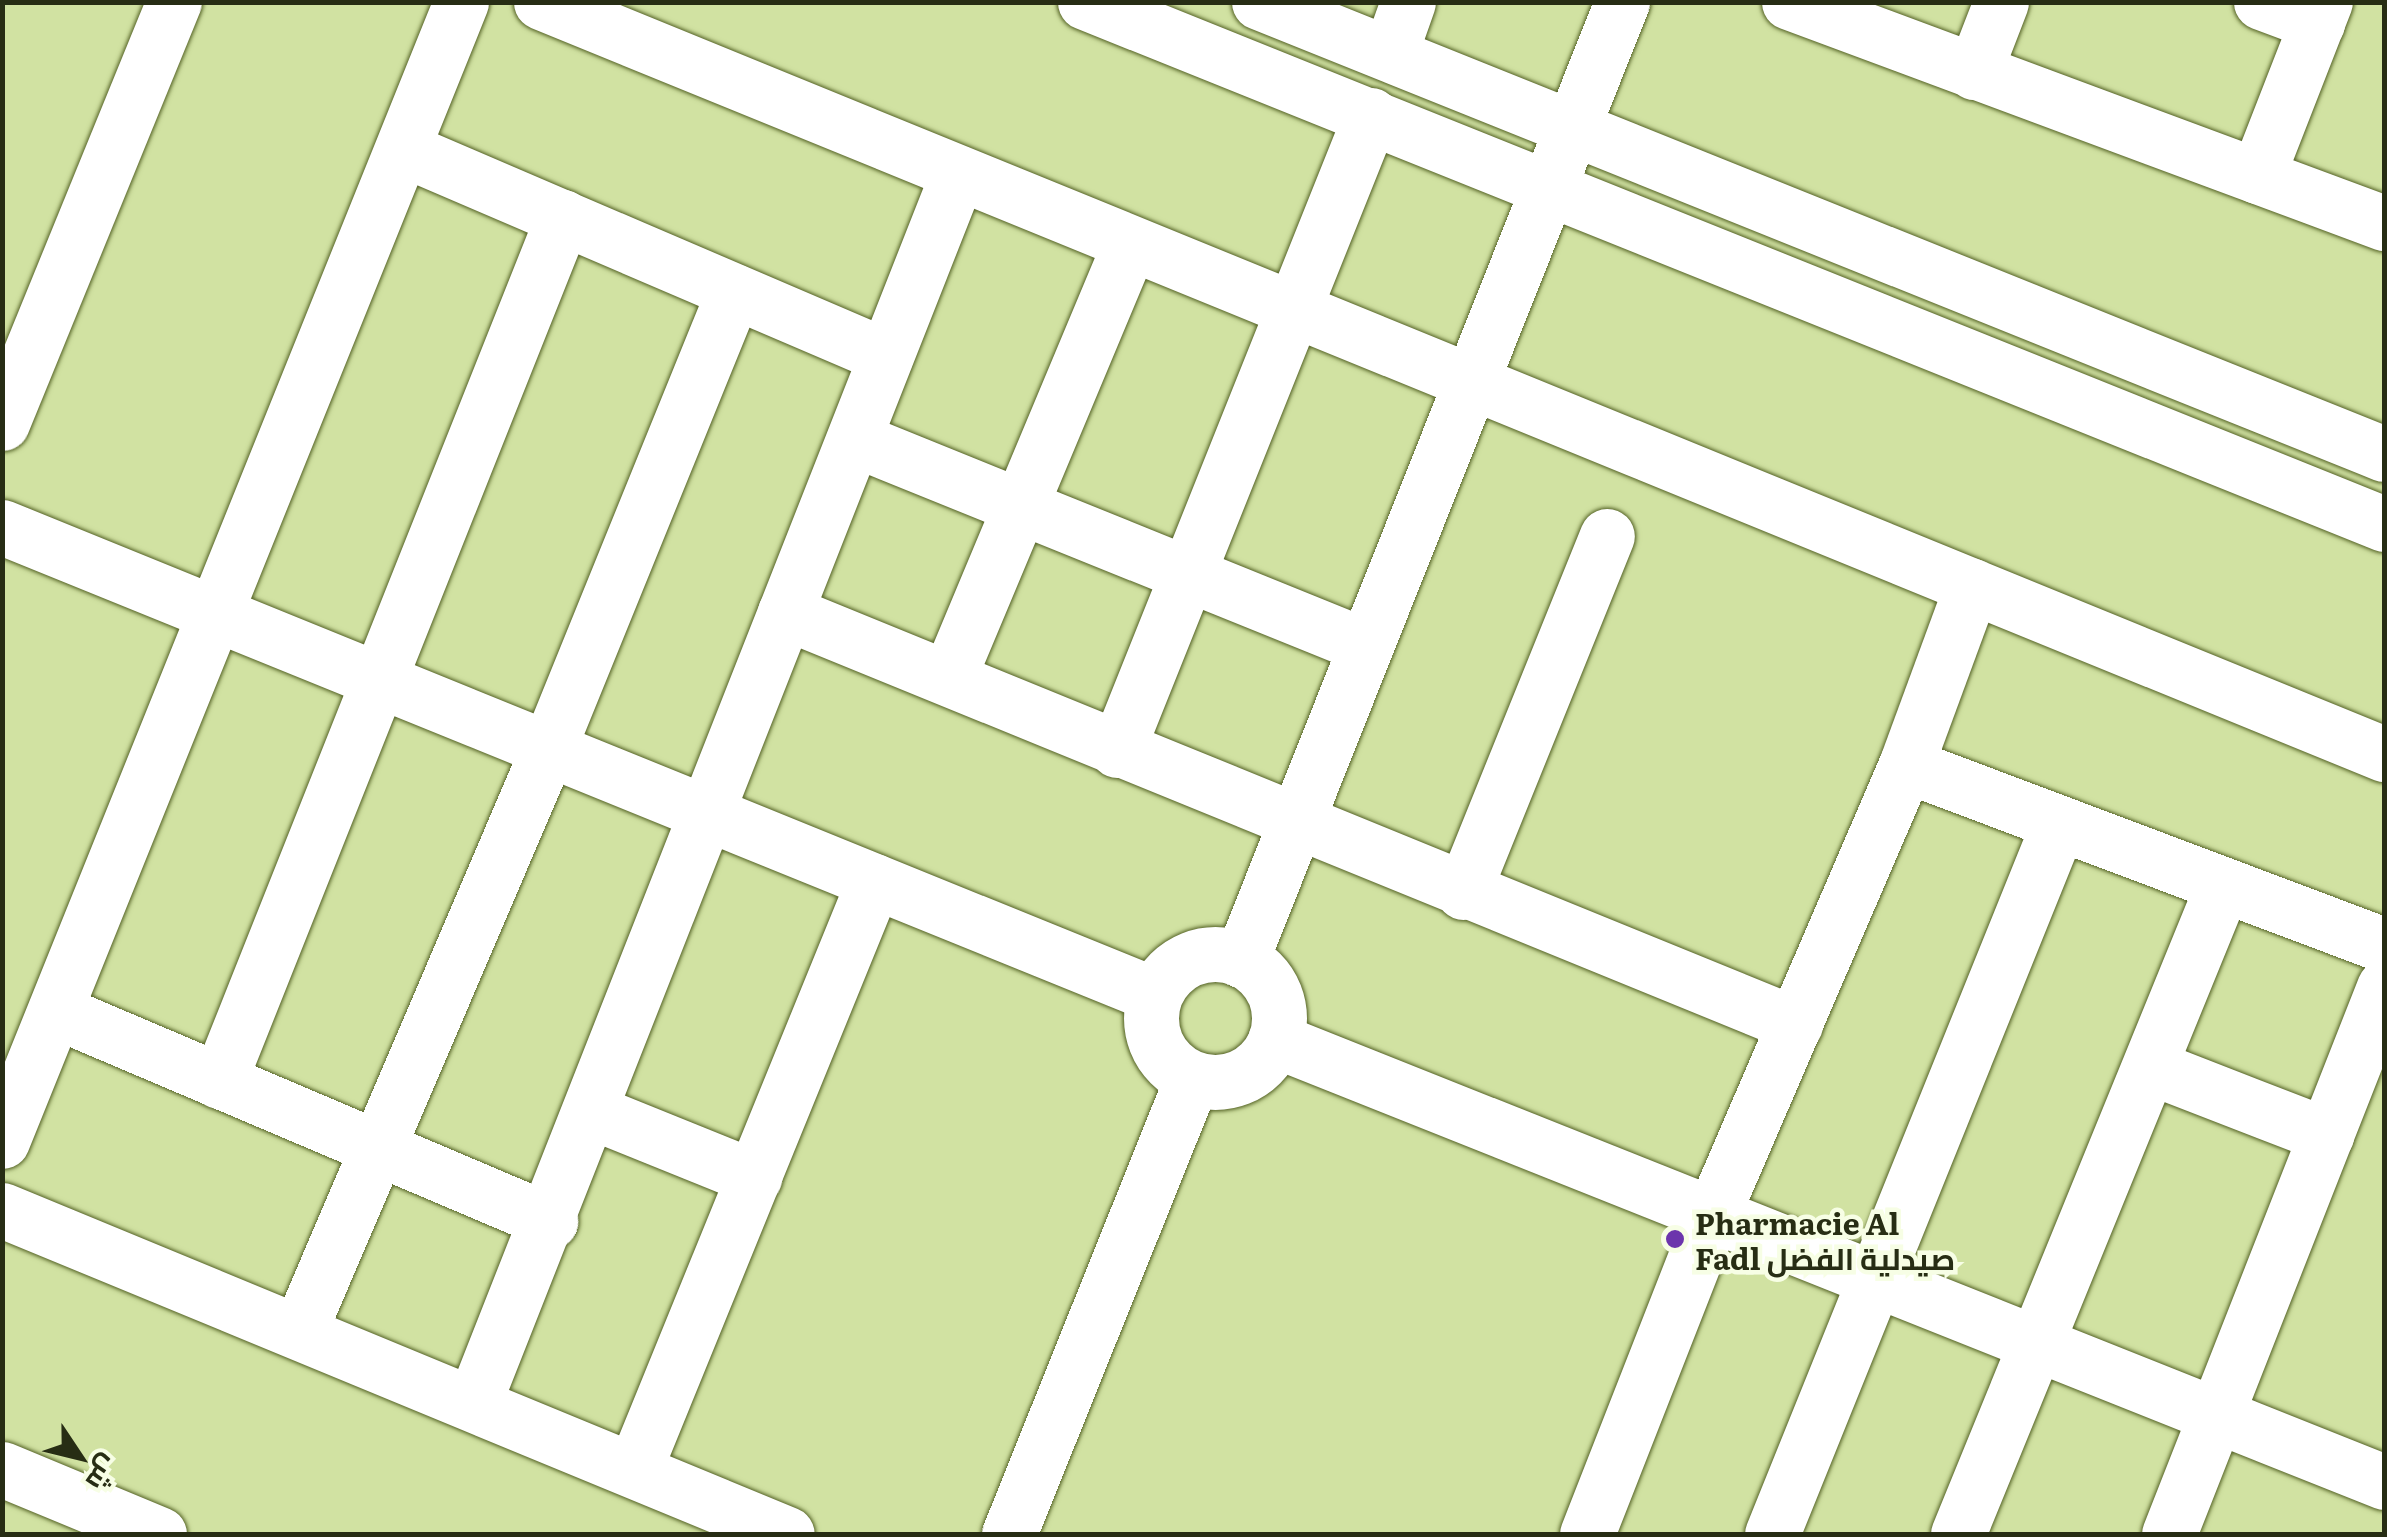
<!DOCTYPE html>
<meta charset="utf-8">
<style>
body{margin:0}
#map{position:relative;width:2387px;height:1537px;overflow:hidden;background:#d1e2a2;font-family:Literata,Cairo,serif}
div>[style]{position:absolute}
.roads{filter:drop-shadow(0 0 2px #546225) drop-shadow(0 0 2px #546225)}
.minor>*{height:55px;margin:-27.5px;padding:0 27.5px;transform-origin:27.5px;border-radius:27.5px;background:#fff}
.minor>.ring{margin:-27.5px;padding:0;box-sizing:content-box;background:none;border:55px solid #fff;border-radius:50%}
.dots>*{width:28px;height:28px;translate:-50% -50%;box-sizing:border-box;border:5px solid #f7fee5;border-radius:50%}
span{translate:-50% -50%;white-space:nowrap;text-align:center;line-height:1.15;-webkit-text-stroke:9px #f7fee5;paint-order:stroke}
.poi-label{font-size:30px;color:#272d14;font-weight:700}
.left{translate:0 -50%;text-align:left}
.frame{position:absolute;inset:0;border:5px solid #272d14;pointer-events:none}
.north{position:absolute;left:30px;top:1407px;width:100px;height:100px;-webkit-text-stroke:8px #f7fee5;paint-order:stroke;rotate:125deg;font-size:28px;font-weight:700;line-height:40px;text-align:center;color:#272d14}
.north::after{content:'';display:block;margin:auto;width:35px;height:45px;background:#272d14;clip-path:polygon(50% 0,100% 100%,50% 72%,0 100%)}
</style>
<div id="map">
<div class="roads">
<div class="minor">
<div style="left:541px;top:2px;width:1991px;rotate:22.2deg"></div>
<div style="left:1085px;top:2px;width:1400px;rotate:21.89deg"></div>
<div style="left:1259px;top:2px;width:1212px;rotate:21.89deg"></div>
<div style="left:1789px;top:2px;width:635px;rotate:20.38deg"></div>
<div style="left:2261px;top:2px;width:60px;rotate:20.6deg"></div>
<div style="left:1390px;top:53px;width:54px;rotate:-70.6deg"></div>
<div style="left:1974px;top:72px;width:75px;rotate:-68.9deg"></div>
<div style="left:403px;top:149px;width:525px;rotate:23.2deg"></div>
<div style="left:2257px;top:176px;width:187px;rotate:-68.7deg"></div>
<div style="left:2px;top:423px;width:455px;rotate:-67.8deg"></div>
<div style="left:854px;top:439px;width:552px;rotate:22.01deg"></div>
<div style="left:2px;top:527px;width:1244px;rotate:22.09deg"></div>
<div style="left:785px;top:612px;width:1091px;rotate:22.19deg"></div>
<div style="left:949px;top:676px;width:469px;rotate:-67.3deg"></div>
<div style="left:1117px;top:750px;width:684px;rotate:-68.2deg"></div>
<div style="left:1906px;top:765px;width:511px;rotate:20.63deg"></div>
<div style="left:1463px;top:892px;width:384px;rotate:-68deg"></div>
<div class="ring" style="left:1151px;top:954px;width:73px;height:73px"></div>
<div style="left:1241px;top:960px;width:1031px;rotate:-68.31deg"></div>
<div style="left:58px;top:1012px;width:535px;rotate:23.02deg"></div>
<div style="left:1275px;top:1040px;width:1194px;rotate:21.73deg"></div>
<div style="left:2151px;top:1067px;width:188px;rotate:21.2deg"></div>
<div style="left:219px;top:1081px;width:930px;rotate:-68.29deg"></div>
<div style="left:593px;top:1112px;width:174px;rotate:22deg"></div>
<div style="left:2px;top:1141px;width:1228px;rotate:-68.05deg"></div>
<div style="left:2px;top:1210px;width:849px;rotate:22.43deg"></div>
<div style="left:300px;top:1329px;width:631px;rotate:-66.85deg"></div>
<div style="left:548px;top:749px;width:494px;rotate:-67.9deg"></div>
<div style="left:474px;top:1402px;width:1321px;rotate:-68.5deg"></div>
<div style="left:2px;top:1469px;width:170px;rotate:22.5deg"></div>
<div style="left:634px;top:1470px;width:636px;rotate:-67.83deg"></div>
<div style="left:1009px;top:1534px;width:490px;rotate:-68.1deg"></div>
<div style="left:1587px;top:1534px;width:345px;rotate:-68.6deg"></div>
<div style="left:1713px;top:1213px;width:488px;rotate:-66.7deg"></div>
<div style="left:1906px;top:765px;width:191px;rotate:-69.8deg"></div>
<div style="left:1772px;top:1534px;width:767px;rotate:-68.02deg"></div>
<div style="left:1958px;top:1534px;width:701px;rotate:-67.79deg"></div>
<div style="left:2169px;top:1534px;width:588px;rotate:-68.54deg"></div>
</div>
</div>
<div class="dots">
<div style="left:1675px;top:1239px;background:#6c35ac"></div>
</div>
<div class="poi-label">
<span class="left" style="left:1695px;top:1239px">Pharmacie Al<br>Fadl صيدلية الفضل</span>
</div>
<div class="frame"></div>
<div class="north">ش</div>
</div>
